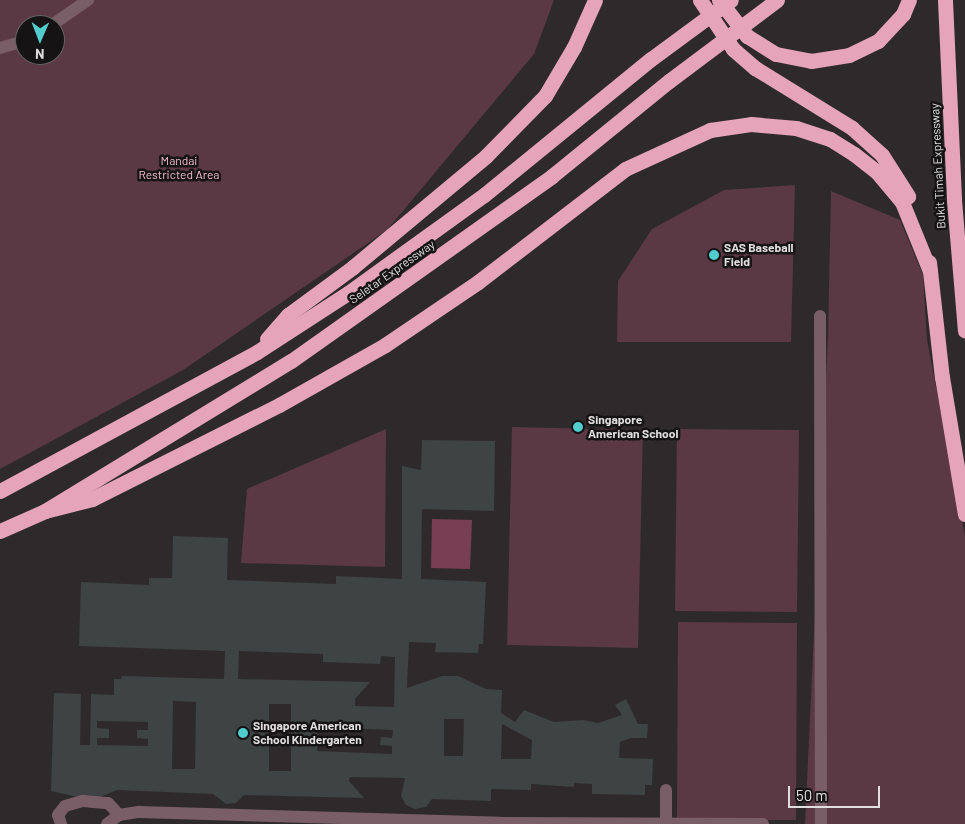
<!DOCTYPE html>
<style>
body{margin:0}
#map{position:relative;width:965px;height:824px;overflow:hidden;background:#2e2a2b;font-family:Barlow,sans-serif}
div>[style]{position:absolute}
.green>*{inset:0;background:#5a3844}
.water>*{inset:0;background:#783f54}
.building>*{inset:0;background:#3e4343}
.minor>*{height:12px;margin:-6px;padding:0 6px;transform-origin:6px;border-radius:6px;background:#7a5e67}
.highway>*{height:15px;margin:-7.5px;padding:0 7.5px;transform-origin:7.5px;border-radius:7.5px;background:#e6a4ba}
.highway-bridge>*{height:15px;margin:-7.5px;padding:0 7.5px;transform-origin:7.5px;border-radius:7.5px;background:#e6a4ba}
.dots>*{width:14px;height:14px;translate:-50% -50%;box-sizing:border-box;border:2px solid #151314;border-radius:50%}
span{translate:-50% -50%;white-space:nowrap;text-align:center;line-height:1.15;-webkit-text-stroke:5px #151314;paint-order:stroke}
.park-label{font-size:12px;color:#f4bcce}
.street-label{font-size:12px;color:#e0dede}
.poi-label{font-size:12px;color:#e0dede;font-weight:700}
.left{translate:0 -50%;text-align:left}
.north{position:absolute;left:15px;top:15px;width:50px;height:50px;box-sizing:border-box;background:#151314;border:1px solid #666465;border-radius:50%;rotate:181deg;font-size:14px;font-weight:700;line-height:20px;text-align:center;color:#e0dede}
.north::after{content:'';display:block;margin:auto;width:18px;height:22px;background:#52cdce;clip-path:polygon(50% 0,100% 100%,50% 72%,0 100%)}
.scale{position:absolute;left:788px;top:786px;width:92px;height:22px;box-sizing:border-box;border:2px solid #e0dede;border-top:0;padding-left:6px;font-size:15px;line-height:18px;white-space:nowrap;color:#e0dede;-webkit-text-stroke:4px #151314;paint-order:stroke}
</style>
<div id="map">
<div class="green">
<div style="clip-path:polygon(evenodd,0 0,554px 0,534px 54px,387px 230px,183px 370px,0 469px,0 0,25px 25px,55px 25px,55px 55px,25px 55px,25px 25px)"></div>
<div style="clip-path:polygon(795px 185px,791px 342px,617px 342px,618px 281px,652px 229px,724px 190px)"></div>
<div style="clip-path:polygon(831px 191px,900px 220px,923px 275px,927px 340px,965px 536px,965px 824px,805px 824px,828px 338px)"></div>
<div style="clip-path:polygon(512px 427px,643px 430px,638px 648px,507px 645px)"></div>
<div style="clip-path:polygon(386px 429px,385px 567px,241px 563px,247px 489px)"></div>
<div style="clip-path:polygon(677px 429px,799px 430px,797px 612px,675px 611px)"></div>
<div style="clip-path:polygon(678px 622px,797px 623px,796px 820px,677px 820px)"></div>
</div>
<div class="water">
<div style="clip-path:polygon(432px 519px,472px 520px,470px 569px,431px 568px)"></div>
</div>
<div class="building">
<div style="clip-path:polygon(evenodd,422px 440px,495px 441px,494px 511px,422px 509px,421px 579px,486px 582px,483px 644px,479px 644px,478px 653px,435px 652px,436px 643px,409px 642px,407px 688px,442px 676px,458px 676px,486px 689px,502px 690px,501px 713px,515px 722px,524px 710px,554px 722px,583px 720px,598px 723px,622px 715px,615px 705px,626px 699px,638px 724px,648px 724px,647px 738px,631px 738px,620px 742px,619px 758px,653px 759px,652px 785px,645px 785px,645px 795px,592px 794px,592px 784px,574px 783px,574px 787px,531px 784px,531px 790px,491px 789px,491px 801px,432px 799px,426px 807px,415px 809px,406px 805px,401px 796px,405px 778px,350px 777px,349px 781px,364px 798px,244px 795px,236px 803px,226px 804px,213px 794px,117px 790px,100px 797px,82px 798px,51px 791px,54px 693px,81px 694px,80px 745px,90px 745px,91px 694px,114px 695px,114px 679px,121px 679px,122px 676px,224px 679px,225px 651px,79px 646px,81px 582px,149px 585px,149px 578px,172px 578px,173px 536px,228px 538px,227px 580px,336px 584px,336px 576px,402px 579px,402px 466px,421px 470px,422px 440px,239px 651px,323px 654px,323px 662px,380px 664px,381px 656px,395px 657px,394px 707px,355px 706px,355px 699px,370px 682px,238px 679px,239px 651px,422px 440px,173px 701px,196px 702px,195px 769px,172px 769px,173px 701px,422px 440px,269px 704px,291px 704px,291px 771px,269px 771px,269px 704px,422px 440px,444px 719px,464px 719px,463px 756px,444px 756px,444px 719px,422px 440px,97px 721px,148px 722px,148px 730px,137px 730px,137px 738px,148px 739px,148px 746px,97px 745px,97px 738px,109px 738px,109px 729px,97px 728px,97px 721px,422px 440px,502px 724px,532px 740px,531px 759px,501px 759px,502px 724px,422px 440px,318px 727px,393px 730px,392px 738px,381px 737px,380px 745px,392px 746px,392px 754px,317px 751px,318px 727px)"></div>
</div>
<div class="minor">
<div style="left:52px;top:25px;width:44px;rotate:-34.8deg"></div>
<div style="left:0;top:48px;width:26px;rotate:-16deg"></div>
<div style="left:820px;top:316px;width:508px;rotate:89.89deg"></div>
<div style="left:666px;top:790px;width:34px;rotate:90deg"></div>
<div style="left:61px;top:824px;width:9px;rotate:-108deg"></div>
<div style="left:58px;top:815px;width:11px;rotate:-52deg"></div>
<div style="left:65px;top:806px;width:19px;rotate:-16deg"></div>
<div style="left:83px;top:801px;width:25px;rotate:5deg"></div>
<div style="left:108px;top:803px;width:16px;rotate:47deg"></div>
<div style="left:107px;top:824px;width:15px;rotate:-37deg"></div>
<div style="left:119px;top:815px;width:20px;rotate:-9deg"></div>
<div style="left:139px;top:812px;width:361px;rotate:1.7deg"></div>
<div style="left:500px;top:823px;width:263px;rotate:0.2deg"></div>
</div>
<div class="highway">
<div style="left:700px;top:0;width:59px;rotate:56deg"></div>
<div style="left:733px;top:49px;width:29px;rotate:41deg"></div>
<div style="left:755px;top:68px;width:114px;rotate:31.7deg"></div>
<div style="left:852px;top:128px;width:40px;rotate:42deg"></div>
<div style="left:882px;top:155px;width:49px;rotate:57.6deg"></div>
<div style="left:719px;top:0;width:46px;rotate:52.1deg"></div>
<div style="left:747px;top:36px;width:34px;rotate:32deg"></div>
<div style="left:776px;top:54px;width:36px;rotate:11deg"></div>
<div style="left:811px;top:61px;width:38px;rotate:-9deg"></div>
<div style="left:849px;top:55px;width:32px;rotate:-26deg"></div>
<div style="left:878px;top:41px;width:37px;rotate:-47deg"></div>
<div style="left:903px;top:14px;width:15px;rotate:-67deg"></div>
<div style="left:945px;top:0;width:200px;rotate:87.4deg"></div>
<div style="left:954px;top:200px;width:131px;rotate:85.2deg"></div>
<div style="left:929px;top:262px;width:116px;rotate:83.6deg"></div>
<div style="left:942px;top:377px;width:139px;rotate:80.5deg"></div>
<div style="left:267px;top:339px;width:32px;rotate:-49deg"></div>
<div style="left:288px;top:315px;width:81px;rotate:-36.4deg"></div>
<div style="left:353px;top:267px;width:173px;rotate:-39.8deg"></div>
<div style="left:486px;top:156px;width:84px;rotate:-45.5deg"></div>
<div style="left:545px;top:96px;width:57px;rotate:-59.4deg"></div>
<div style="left:574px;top:47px;width:51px;rotate:-65.9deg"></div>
<div style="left:0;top:491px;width:292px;rotate:-28.4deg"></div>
<div style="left:257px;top:352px;width:108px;rotate:-33deg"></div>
<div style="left:348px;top:293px;width:168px;rotate:-35.8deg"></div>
<div style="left:484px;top:195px;width:215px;rotate:-39.2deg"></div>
<div style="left:45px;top:511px;width:49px;rotate:-14.3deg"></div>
<div style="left:92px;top:499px;width:209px;rotate:-26.7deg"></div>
<div style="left:279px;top:405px;width:122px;rotate:-29.5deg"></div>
<div style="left:385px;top:345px;width:112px;rotate:-34.1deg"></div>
<div style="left:478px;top:282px;width:185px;rotate:-37.5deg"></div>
<div style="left:625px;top:169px;width:94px;rotate:-24.6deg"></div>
<div style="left:710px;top:130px;width:41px;rotate:-8.3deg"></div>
<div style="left:751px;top:124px;width:45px;rotate:5.1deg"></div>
<div style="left:796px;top:128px;width:36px;rotate:18deg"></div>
<div style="left:830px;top:139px;width:28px;rotate:32deg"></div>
<div style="left:854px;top:154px;width:28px;rotate:38deg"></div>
<div style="left:876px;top:171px;width:40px;rotate:50deg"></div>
<div style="left:902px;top:202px;width:74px;rotate:67.9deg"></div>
<div style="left:0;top:531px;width:49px;rotate:-24deg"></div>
<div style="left:45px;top:511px;width:288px;rotate:-31.4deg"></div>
<div style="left:291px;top:361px;width:320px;rotate:-35.3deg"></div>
<div style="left:552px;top:176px;width:151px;rotate:-39.1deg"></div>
</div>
<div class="highway-bridge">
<div style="left:651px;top:59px;width:99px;rotate:-36.4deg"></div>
<div style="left:669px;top:81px;width:135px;rotate:-36.9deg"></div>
</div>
<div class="dots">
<div style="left:714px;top:255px;background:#52cdce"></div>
<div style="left:578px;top:427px;background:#52cdce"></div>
<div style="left:243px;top:733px;background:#52cdce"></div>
</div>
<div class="park-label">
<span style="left:179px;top:168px">Mandai<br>Restricted Area</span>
</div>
<div class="street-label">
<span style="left:938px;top:166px;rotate:-93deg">Bukit Timah Expressway</span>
<span style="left:392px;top:272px;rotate:-35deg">Seletar Expressway</span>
</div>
<div class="poi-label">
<span class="left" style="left:724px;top:255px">SAS Baseball<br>Field</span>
<span class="left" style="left:588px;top:427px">Singapore<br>American School</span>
<span class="left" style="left:253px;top:733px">Singapore American<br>School Kindergarten</span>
</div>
<div class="north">N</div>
<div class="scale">50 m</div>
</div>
